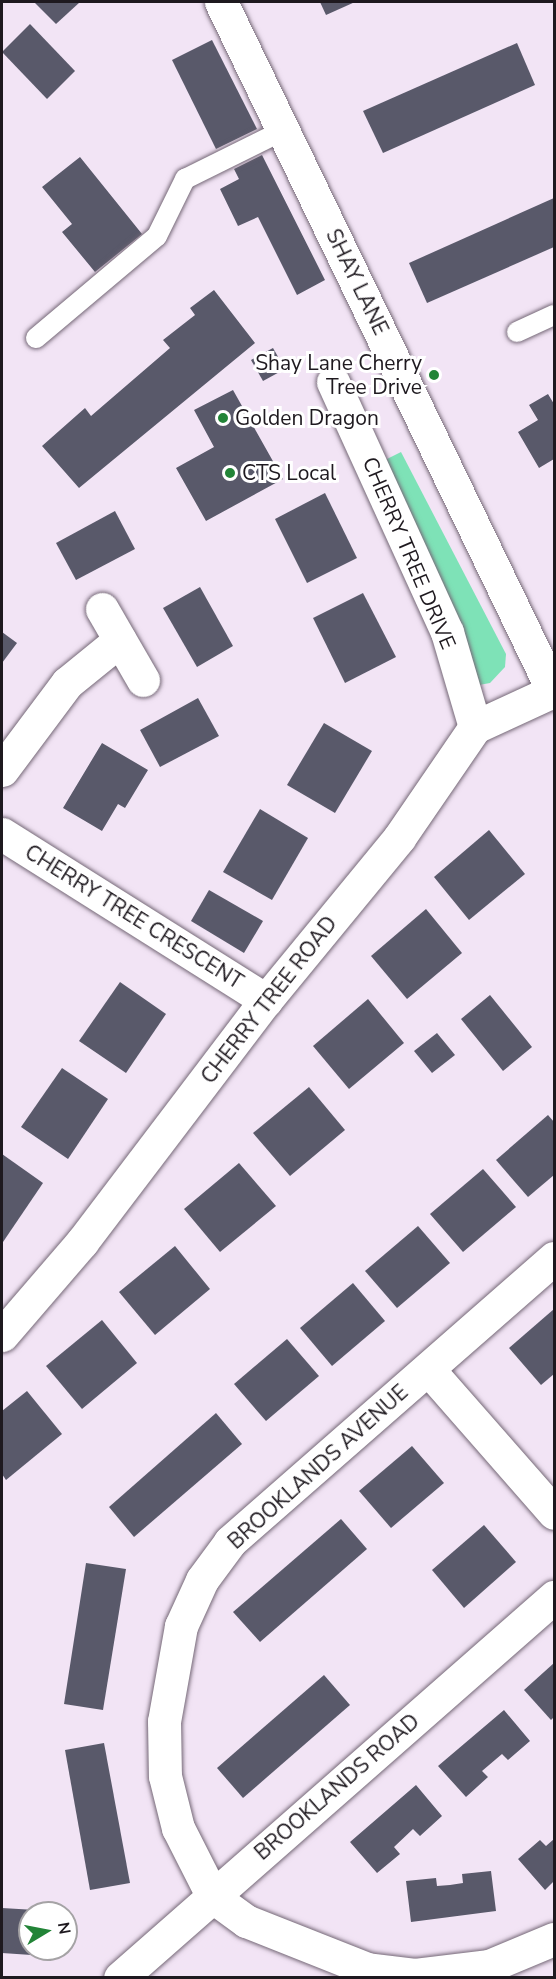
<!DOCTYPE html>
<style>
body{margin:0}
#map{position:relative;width:556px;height:1979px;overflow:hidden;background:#f2e4f5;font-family:"Nunito Sans",sans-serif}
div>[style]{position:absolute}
.green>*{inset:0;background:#7ee2b7}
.building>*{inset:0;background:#59596a}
.roads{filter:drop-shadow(0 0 2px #756877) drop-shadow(0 0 2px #756877)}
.lane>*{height:20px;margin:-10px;padding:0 10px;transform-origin:10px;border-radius:10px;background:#fff}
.street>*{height:33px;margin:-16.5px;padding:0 16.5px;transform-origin:16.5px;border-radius:16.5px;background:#fff}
.secondary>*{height:33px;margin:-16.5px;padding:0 16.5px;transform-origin:16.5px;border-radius:16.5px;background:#fff}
.dots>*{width:16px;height:16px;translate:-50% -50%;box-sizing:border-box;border:3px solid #fff;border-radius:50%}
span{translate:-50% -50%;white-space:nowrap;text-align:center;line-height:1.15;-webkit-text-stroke:6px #fff;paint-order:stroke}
.street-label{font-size:21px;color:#1e191f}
.poi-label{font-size:21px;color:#1e191f}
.right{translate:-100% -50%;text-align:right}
.left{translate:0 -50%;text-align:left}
.frame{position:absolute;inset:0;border:3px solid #1e191f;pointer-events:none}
.north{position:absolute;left:18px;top:1901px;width:60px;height:60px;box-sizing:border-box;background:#fff;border:2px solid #a5a3a5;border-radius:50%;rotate:80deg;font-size:16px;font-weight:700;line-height:24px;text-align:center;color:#1e191f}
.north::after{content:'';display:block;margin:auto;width:21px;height:27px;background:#228437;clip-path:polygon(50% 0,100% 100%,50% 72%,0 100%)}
</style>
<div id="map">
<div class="green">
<div style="clip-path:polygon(401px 452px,506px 654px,505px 667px,490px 683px,479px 685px,385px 460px)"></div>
</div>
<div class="building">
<div style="clip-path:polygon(34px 2px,80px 2px,56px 24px)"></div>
<div style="clip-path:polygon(320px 2px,355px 2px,326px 15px)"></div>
<div style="clip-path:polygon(30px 24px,75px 71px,47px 99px,2px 52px)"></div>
<div style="clip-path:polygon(212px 40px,257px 129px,216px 149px,172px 60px)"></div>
<div style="clip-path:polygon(517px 43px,535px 85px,383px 153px,363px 111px)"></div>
<div style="clip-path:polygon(262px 155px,325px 280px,297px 295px,258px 217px,238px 226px,220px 189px,239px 179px,234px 169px)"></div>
<div style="clip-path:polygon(80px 157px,142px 234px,95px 272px,62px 232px,72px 224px,42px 187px)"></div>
<div style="clip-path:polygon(554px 198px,554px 247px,427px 303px,409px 263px)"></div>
<div style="clip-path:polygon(214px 290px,255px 343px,79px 488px,42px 446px,85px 408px,91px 416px,170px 348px,163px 340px,195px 315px,190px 308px)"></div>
<div style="clip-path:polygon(273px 348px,285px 369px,263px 381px,251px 360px)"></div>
<div style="clip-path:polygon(233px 390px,283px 479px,206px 521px,176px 468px,214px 447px,194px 410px)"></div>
<div style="clip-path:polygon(548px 394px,554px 404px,554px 459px,539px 468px,518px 432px,538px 420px,529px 405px)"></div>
<div style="clip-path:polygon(325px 493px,357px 558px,307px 583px,275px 519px)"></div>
<div style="clip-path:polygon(115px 511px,135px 549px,76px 580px,56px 543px)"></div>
<div style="clip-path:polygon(200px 587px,233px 646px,197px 667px,163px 608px)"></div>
<div style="clip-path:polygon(363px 593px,396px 657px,345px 683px,313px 618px)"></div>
<div style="clip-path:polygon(2px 632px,17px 643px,2px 663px)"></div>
<div style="clip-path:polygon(198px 698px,219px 736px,160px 767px,140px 730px)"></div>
<div style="clip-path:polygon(324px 723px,372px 751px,335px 813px,287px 785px)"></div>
<div style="clip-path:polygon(102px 743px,148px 770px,125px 808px,118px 804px,102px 831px,63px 808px)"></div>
<div style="clip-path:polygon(260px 809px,308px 838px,272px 900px,223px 872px)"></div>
<div style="clip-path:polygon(489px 830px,525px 874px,469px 920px,434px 877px)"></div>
<div style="clip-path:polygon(209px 890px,263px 921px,244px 953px,191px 921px)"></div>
<div style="clip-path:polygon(426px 909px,462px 953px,407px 999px,371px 956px)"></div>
<div style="clip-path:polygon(120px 982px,166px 1014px,126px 1073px,79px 1041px)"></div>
<div style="clip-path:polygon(490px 995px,532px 1047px,503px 1071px,461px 1019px)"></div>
<div style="clip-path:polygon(368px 999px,404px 1043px,349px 1089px,313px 1046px)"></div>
<div style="clip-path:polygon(437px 1033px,455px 1055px,432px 1073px,414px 1051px)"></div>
<div style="clip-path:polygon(62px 1068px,108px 1099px,68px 1159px,21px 1127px)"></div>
<div style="clip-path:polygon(309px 1087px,345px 1130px,290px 1176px,253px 1133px)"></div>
<div style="clip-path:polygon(548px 1115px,554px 1122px,554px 1175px,528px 1197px,496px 1160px)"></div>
<div style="clip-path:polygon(2px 1154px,43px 1183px,3px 1242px,2px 1241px)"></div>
<div style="clip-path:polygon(239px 1163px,276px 1206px,220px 1252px,184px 1209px)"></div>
<div style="clip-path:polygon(483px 1169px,516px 1207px,463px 1252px,430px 1214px)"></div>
<div style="clip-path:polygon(418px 1226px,450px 1263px,397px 1308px,365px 1271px)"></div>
<div style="clip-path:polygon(175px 1246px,210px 1289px,155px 1335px,119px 1292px)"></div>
<div style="clip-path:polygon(353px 1283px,385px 1321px,332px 1366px,300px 1328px)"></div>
<div style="clip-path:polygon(554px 1309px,554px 1374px,541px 1385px,509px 1348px)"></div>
<div style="clip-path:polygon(102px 1320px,137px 1363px,82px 1409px,46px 1366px)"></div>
<div style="clip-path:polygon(287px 1339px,319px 1376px,266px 1421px,234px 1384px)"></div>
<div style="clip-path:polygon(27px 1391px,62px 1434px,6px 1480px,2px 1474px,2px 1411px)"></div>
<div style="clip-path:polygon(216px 1413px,242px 1444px,134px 1537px,109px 1507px)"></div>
<div style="clip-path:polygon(412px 1446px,444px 1483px,391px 1528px,359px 1491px)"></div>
<div style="clip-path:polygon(341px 1519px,367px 1549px,260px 1642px,233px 1612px)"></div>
<div style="clip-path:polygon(484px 1525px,516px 1562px,464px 1608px,432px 1570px)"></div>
<div style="clip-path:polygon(86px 1563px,126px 1569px,103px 1710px,64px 1704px)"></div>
<div style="clip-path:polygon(554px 1663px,554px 1717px,551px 1720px,524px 1690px)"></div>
<div style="clip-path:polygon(324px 1675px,350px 1705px,243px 1798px,217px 1768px)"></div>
<div style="clip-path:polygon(504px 1710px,530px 1741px,508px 1760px,502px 1754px,482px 1771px,488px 1777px,466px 1797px,438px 1766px)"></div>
<div style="clip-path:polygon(104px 1743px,130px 1883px,90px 1890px,65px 1750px)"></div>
<div style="clip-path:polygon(416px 1785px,442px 1816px,420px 1836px,413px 1829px,394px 1847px,400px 1854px,377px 1873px,350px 1842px)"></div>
<div style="clip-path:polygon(554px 1839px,554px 1881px,545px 1890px,518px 1859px,540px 1840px,546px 1846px)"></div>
<div style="clip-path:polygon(491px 1871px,496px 1911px,411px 1922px,406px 1881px,436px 1878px,437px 1886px,450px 1885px,463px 1883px,462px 1874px)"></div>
<div style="clip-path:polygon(2px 1908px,52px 1911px,30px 1913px,30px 1949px,61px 1949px,61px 1957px,2px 1953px)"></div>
</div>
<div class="roads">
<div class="lane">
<div style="left:517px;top:332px;width:41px;rotate:-24.7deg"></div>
<div style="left:36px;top:338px;width:158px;rotate:-40.1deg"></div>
<div style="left:157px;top:236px;width:64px;rotate:-63.8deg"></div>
<div style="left:185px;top:179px;width:110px;rotate:-26.3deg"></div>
</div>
<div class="street">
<div style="left:333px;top:382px;width:275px;rotate:65.5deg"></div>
<div style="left:447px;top:632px;width:99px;rotate:73.6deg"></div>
<div style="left:102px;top:609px;width:82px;rotate:60deg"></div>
<div style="left:2px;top:770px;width:109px;rotate:-53.2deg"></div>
<div style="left:67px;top:683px;width:68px;rotate:-39.1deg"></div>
<div style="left:2px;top:834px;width:312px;rotate:32.2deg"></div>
<div style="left:554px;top:1258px;width:431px;rotate:138.8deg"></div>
<div style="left:230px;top:1542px;width:47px;rotate:126.4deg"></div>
<div style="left:202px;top:1580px;width:51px;rotate:114.5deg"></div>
<div style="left:181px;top:1626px;width:97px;rotate:100.1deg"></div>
<div style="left:164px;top:1721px;width:55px;rotate:89deg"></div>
<div style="left:165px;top:1776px;width:54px;rotate:76deg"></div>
<div style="left:178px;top:1828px;width:77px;rotate:63.1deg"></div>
<div style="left:213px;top:1897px;width:41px;rotate:36deg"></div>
<div style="left:246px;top:1921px;width:130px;rotate:21.6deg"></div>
<div style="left:367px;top:1969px;width:48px;rotate:7.1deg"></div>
<div style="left:415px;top:1975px;width:75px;rotate:-6.9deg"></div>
<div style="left:489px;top:1966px;width:70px;rotate:-22.6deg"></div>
<div style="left:2px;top:1335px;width:123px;rotate:-49.3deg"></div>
<div style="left:82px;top:1242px;width:304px;rotate:-52.8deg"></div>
<div style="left:266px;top:1000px;width:210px;rotate:-50.6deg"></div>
<div style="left:399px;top:838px;width:135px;rotate:-55.6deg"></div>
<div style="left:475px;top:727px;width:86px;rotate:-24.8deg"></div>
<div style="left:428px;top:1369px;width:191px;rotate:48.8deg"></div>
<div style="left:120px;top:1978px;width:578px;rotate:-41.28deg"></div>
</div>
<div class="secondary">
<div style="left:221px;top:2px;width:767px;rotate:64.27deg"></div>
</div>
</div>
<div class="dots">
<div style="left:434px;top:375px;background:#228437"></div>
<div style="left:223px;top:418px;background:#228437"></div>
<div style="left:230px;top:473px;background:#228437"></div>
</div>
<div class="street-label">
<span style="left:357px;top:282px;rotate:64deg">SHAY LANE</span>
<span style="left:409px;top:553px;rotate:67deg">CHERRY TREE DRIVE</span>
<span style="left:134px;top:917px;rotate:32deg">CHERRY TREE CRESCENT</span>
<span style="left:269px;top:1000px;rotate:-52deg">CHERRY TREE ROAD</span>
<span style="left:318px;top:1467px;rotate:-42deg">BROOKLANDS AVENUE</span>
<span style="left:337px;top:1787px;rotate:-41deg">BROOKLANDS ROAD</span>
</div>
<div class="poi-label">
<span class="right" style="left:422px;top:375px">Shay Lane Cherry<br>Tree Drive</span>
<span class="left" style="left:235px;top:418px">Golden Dragon</span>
<span class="left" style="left:242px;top:473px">CTS Local</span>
</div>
<div class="frame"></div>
<div class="north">N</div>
</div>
